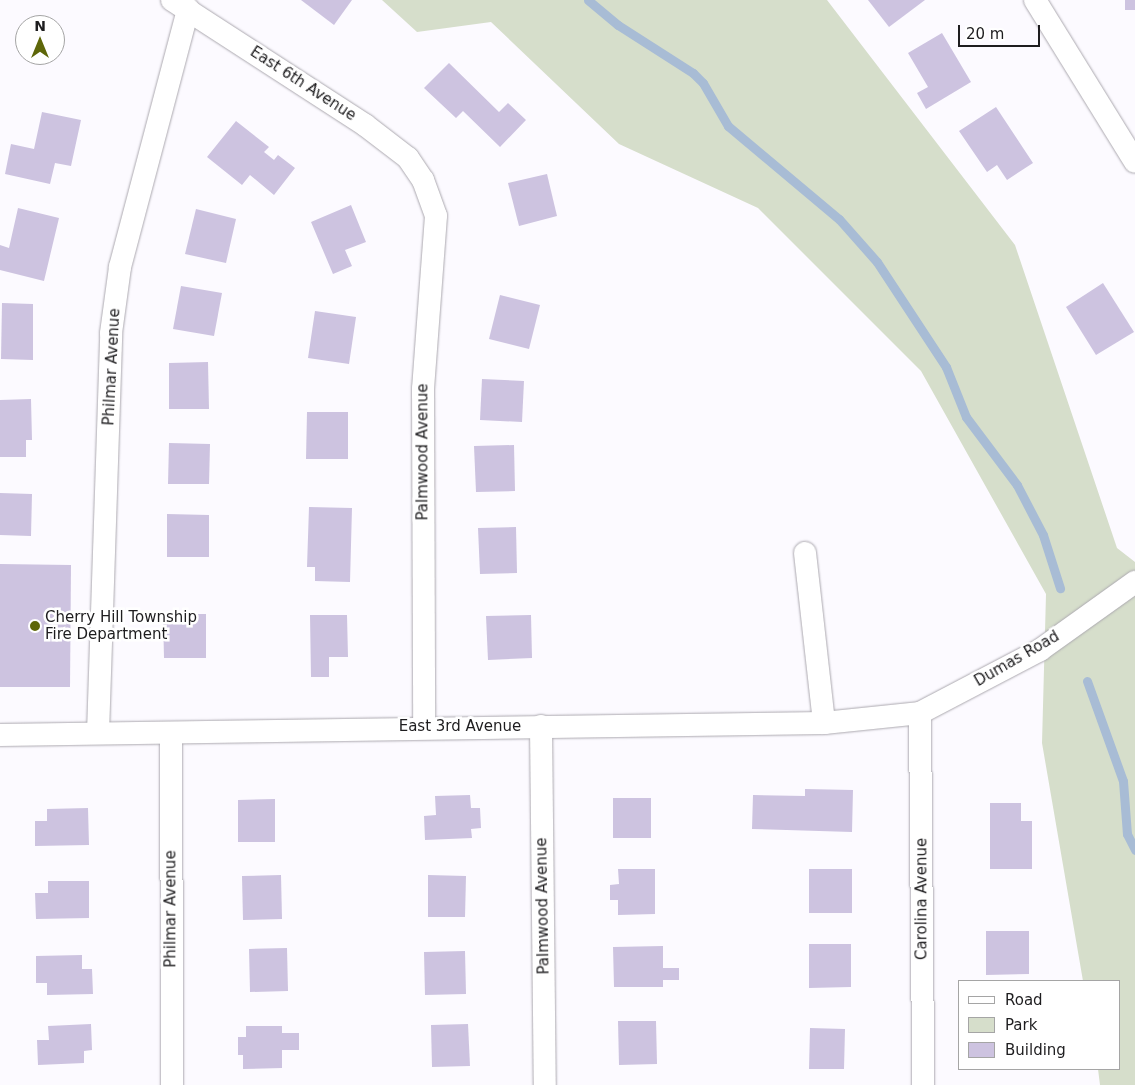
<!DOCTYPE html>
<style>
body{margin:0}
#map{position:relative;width:1135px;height:1085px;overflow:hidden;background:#fcfaff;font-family:"DejaVu Sans",sans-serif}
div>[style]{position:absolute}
.green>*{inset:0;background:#d6decb}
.stream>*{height:9px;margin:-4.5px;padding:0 4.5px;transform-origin:4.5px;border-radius:4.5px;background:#a8bcd5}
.building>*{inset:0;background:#cdc3e0}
.roads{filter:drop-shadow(0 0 1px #aca9b0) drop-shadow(0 0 1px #aca9b0)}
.minor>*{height:22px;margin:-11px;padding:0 11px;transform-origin:11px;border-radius:11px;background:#fff}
.dots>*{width:14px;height:14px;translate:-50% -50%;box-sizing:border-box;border:2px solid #fff;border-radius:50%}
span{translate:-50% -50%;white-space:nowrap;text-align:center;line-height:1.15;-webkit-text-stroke:5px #fff;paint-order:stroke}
.street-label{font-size:15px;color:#1e1d1f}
.poi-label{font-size:15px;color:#1e1d1f}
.left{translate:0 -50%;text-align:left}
.legend{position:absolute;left:958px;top:980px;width:162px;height:90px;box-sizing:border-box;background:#fff;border:1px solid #a5a5a5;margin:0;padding:6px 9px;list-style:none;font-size:15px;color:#1e1d1f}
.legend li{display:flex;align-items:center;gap:10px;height:25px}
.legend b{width:25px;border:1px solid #a5a5a5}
.north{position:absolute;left:15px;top:15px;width:50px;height:50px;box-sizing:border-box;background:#fff;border:1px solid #a5a5a5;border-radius:50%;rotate:0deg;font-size:14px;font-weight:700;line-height:20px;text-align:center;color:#1e1d1f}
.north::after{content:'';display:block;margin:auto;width:18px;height:22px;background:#5e6709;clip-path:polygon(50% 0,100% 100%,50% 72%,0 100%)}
.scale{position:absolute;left:958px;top:25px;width:82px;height:22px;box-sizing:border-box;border:2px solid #1e1d1f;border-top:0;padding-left:6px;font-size:15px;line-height:18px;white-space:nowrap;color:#1e1d1f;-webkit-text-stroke:4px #fff;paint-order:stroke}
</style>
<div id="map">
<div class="green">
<div style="clip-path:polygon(382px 0,827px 0,1015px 245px,1117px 548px,1135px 562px,1135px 1085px,1100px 1085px,1098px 1069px,1119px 1069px,1119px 981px,1083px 981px,1042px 743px,1046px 594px,921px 371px,758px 208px,619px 144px,491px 22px,417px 32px)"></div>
</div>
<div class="stream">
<div style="left:588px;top:0;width:39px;rotate:40deg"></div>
<div style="left:618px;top:25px;width:89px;rotate:32.6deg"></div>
<div style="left:693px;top:73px;width:14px;rotate:45deg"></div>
<div style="left:703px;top:83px;width:50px;rotate:59.8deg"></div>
<div style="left:728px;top:126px;width:145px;rotate:40deg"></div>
<div style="left:839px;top:219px;width:57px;rotate:48.5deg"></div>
<div style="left:877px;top:262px;width:126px;rotate:56.7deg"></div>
<div style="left:946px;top:367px;width:54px;rotate:68.2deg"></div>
<div style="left:966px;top:417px;width:85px;rotate:53.1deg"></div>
<div style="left:1017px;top:485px;width:56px;rotate:62.5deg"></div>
<div style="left:1043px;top:535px;width:56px;rotate:72.2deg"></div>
<div style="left:1087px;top:681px;width:106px;rotate:70.2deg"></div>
<div style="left:1123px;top:781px;width:53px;rotate:85.7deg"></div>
<div style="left:1127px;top:834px;width:18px;rotate:63deg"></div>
</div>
<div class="building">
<div style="clip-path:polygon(301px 0,352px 0,334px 25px)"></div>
<div style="clip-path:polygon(868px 0,925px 0,889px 27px)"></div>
<div style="clip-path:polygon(1125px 0,1135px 0,1135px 10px,1125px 10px)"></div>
<div style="clip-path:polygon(942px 33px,971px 82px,926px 109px,917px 93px,928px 87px,908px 53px)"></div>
<div style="clip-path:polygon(449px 63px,499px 112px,508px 103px,526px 120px,500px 147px,463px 111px,456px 118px,424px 88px)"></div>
<div style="clip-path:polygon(996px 107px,1033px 163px,1007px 180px,997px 165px,987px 172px,959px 131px)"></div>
<div style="clip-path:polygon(42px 112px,81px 120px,71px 166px,55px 163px,50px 184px,5px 174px,11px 144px,34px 149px)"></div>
<div style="clip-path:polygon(236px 121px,269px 147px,264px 152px,274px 160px,278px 155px,295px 168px,274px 195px,250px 175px,242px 185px,207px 157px)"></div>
<div style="clip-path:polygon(547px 174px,557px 216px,519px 226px,508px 183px)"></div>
<div style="clip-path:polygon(351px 205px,366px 242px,345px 250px,352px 266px,333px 274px,311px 222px)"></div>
<div style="clip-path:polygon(18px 208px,59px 218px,44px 281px,0 270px,0 245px,9px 248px)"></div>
<div style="clip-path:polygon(196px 209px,236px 219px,226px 263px,185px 254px)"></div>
<div style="clip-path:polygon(1103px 283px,1134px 332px,1096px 355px,1066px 307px)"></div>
<div style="clip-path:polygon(181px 286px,222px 293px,214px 336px,173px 329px)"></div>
<div style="clip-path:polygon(500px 295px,540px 305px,529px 349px,489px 339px)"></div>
<div style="clip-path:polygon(2px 303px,33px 304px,33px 360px,1px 359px)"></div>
<div style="clip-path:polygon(315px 311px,356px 317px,349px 364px,308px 358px)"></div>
<div style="clip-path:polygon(208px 362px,209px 409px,169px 409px,169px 363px)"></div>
<div style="clip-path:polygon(482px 379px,524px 381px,522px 422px,480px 420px)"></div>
<div style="clip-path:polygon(31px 399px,32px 440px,26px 440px,26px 457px,0 457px,0 400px)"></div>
<div style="clip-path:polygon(307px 412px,348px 412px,348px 459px,306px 459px)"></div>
<div style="clip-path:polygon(169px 443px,210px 444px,209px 484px,168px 484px)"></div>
<div style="clip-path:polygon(514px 445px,515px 491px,476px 492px,474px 446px)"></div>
<div style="clip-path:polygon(0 493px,32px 494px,31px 536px,0 535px)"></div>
<div style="clip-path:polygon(309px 507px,352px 508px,350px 582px,315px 581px,315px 567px,307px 567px)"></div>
<div style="clip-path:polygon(167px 514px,209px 515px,209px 557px,167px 557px)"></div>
<div style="clip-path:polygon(516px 527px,517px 573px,480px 574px,478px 528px)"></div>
<div style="clip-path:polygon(0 564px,71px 565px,70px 687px,0 687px)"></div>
<div style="clip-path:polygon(163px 614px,206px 614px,206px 658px,164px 658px)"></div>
<div style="clip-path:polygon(310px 615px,347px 615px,348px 657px,329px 657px,329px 677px,311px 677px)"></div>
<div style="clip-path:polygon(531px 615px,532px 658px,488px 660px,486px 616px)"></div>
<div style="clip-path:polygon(805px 789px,853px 790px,852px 832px,752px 829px,753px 795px,805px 796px)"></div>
<div style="clip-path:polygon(470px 795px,471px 808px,480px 808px,481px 828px,471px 829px,472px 838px,425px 840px,424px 816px,436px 815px,435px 796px)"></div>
<div style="clip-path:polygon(613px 798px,651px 798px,651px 838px,613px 838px)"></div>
<div style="clip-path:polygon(275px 799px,275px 842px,238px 842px,238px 800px)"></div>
<div style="clip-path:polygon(990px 803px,1021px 803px,1021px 821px,1032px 821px,1032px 869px,990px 869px)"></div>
<div style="clip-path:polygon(88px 808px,89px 845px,35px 846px,35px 821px,47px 821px,47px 809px)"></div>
<div style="clip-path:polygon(618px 869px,655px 869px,655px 914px,618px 915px,618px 900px,610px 900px,610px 885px,619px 884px)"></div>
<div style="clip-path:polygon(809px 869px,852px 869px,852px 913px,809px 913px)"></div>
<div style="clip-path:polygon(281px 875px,282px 919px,243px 920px,242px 876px)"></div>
<div style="clip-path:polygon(428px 875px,466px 876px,465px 917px,428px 917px)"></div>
<div style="clip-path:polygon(48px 881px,89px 881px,89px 918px,36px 919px,35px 893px,48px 893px)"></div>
<div style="clip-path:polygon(986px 931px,1029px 931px,1029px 974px,986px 975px)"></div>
<div style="clip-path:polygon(809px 944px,851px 944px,851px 987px,809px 988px)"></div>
<div style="clip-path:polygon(663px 946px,663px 968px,679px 968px,679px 980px,663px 980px,663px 987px,614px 987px,613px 947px)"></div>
<div style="clip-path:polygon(287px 948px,288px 991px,250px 992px,249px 949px)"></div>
<div style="clip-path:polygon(465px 951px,466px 994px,425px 995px,424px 952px)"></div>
<div style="clip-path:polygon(82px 955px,82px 969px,92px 969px,93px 994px,47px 995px,47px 983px,36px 983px,36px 956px)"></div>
<div style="clip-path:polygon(618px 1021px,656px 1021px,657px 1064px,619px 1065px)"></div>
<div style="clip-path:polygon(91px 1024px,92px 1050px,84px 1051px,84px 1063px,38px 1065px,37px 1040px,49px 1040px,48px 1026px)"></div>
<div style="clip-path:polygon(468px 1024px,470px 1066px,432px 1067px,431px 1025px)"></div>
<div style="clip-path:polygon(246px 1026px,282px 1026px,282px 1033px,299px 1033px,299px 1050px,282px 1050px,282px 1068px,243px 1069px,243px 1055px,238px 1055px,238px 1037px,246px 1037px)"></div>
<div style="clip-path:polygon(810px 1028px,845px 1029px,844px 1069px,809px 1069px)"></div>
</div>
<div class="roads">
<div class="minor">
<div style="left:172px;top:0;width:230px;rotate:32.9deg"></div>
<div style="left:365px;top:125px;width:54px;rotate:37.5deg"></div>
<div style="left:408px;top:158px;width:27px;rotate:56deg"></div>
<div style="left:423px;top:180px;width:38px;rotate:70deg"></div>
<div style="left:436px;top:216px;width:173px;rotate:94.3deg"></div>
<div style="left:423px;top:389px;width:337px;rotate:89.8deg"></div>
<div style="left:1035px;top:0;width:190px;rotate:58.3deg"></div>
<div style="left:805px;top:553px;width:171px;rotate:83.6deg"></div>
<div style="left:920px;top:713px;width:372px;rotate:89.5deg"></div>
<div style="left:541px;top:726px;width:359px;rotate:89.4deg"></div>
<div style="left:98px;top:733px;width:400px;rotate:-88.1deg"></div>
<div style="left:111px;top:333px;width:67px;rotate:-82.2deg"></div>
<div style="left:120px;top:267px;width:267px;rotate:-75.2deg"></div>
<div style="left:171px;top:733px;width:352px;rotate:89.8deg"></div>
<div style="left:0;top:735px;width:824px;rotate:-0.83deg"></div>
<div style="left:824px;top:723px;width:97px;rotate:-5.9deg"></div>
<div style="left:920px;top:713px;width:136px;rotate:-27.7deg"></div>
<div style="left:1040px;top:650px;width:117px;rotate:-35.6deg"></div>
</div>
</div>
<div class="dots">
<div style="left:35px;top:626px;background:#5e6709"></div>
</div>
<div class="street-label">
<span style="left:303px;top:84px;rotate:33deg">East 6th Avenue</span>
<span style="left:112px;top:367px;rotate:-87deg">Philmar Avenue</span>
<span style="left:423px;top:452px;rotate:-90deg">Palmwood Avenue</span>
<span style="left:1017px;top:659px;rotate:-30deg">Dumas Road</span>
<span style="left:460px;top:727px">East 3rd Avenue</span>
<span style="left:922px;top:899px;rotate:-90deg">Carolina Avenue</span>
<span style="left:543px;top:906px;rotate:-91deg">Palmwood Avenue</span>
<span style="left:171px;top:909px;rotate:-90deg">Philmar Avenue</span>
</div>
<div class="poi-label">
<span class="left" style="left:45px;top:626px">Cherry Hill Township<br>Fire Department</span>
</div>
<ul class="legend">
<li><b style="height:6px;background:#fff"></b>Road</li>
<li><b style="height:14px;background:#d6decb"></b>Park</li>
<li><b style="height:14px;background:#cdc3e0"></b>Building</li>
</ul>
<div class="north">N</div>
<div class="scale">20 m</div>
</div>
